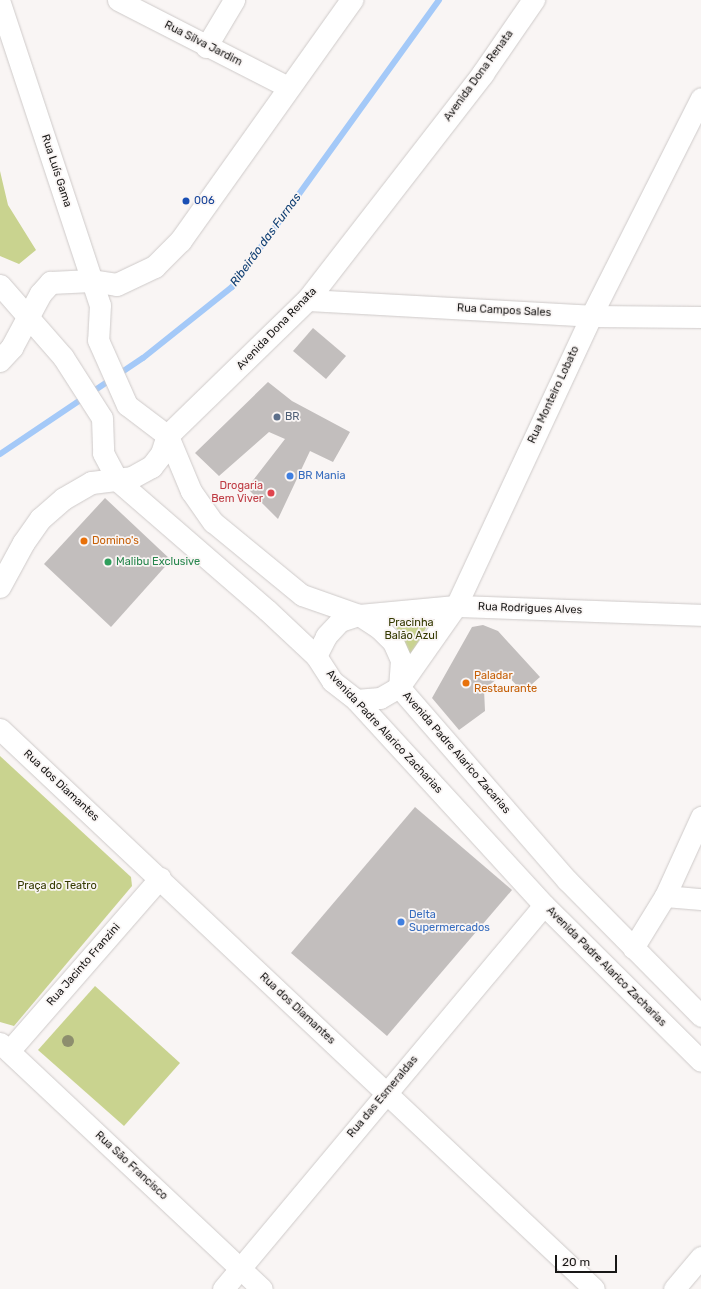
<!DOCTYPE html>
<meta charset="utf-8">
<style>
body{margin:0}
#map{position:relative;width:701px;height:1289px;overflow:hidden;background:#f9f5f4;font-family:Rubik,sans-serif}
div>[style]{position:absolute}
.green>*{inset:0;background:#c9d38f}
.stream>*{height:6px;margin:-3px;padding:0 3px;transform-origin:3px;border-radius:3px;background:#a4c9f8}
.building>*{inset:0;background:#c2bebd}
.roads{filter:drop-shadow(0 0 1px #cecac9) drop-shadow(0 0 1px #cecac9)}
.minor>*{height:21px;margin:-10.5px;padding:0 10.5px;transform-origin:10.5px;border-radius:10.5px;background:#fff}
.major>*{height:22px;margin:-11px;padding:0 11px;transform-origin:11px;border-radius:11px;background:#fff}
.trees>*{width:12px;height:12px;margin:-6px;border-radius:50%;background:#8d8e6e}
.dots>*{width:11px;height:11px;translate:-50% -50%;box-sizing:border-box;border:2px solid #f9f5f4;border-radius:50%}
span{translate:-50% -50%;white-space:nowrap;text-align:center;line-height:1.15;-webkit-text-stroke:3.5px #f9f5f4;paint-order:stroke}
.street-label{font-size:11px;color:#181716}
.transit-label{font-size:11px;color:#164399}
.left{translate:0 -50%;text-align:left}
.service-label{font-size:11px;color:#4e5e75}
.shop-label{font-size:11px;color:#366cbe}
.health-label{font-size:11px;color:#be3a42}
.right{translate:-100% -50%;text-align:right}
.food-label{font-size:11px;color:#c56008}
.leisure-label{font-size:11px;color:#27864d}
.park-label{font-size:11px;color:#343900}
.water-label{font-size:12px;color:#103f73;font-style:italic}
.scale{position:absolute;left:555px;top:1255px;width:62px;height:18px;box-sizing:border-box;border:2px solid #181716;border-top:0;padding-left:5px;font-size:12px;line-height:14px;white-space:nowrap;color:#181716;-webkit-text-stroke:3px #f9f5f4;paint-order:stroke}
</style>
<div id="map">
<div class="green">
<div style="clip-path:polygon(0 171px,8px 205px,36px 250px,19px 264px,0 256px)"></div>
<div style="clip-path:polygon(432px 617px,410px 657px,392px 619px)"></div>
<div style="clip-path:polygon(0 756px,131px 877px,132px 886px,14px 1026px,0 1022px)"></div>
<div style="clip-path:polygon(95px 986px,180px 1063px,124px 1126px,38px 1050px)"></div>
</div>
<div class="stream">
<div style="left:0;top:454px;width:172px;rotate:-33.9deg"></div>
<div style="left:143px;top:358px;width:114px;rotate:-38.6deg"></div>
<div style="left:232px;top:287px;width:354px;rotate:-54.2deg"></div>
</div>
<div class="building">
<div style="clip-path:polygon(313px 328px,346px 356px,326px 379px,293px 351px)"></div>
<div style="clip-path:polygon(268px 382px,292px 401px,350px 432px,333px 462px,310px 451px,278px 519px,247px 488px,285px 439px,269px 432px,219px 476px,195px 453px)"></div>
<div style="clip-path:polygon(105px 498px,171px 560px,111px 627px,44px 564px)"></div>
<div style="clip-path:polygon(483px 625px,498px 631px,540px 677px,523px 692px,505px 673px,484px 689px,485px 711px,459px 730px,432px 698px,472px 627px)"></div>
<div style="clip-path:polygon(415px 807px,512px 890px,387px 1036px,291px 953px)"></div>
</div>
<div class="roads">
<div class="minor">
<div style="left:118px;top:0;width:191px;rotate:27.1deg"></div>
<div style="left:0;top:3px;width:318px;rotate:71.7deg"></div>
<div style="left:100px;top:305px;width:35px;rotate:93deg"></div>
<div style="left:98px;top:340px;width:71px;rotate:66deg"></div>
<div style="left:127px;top:405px;width:51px;rotate:37.1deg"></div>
<div style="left:168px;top:436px;width:60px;rotate:67.3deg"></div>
<div style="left:191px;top:491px;width:38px;rotate:55deg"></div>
<div style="left:213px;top:522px;width:115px;rotate:39.4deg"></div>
<div style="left:302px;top:595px;width:60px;rotate:19.3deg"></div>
<div style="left:359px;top:615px;width:24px;rotate:33deg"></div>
<div style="left:379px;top:628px;width:20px;rotate:45deg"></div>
<div style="left:393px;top:642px;width:20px;rotate:66deg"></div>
<div style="left:401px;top:660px;width:27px;rotate:94deg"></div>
<div style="left:399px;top:687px;width:256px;rotate:49deg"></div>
<div style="left:567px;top:880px;width:191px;rotate:45.4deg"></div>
<div style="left:206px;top:47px;width:55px;rotate:-59.2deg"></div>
<div style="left:0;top:285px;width:96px;rotate:48.8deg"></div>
<div style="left:63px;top:357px;width:72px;rotate:57.4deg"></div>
<div style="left:102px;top:418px;width:35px;rotate:88deg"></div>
<div style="left:103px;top:453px;width:32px;rotate:62deg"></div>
<div style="left:118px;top:481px;width:197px;rotate:40.9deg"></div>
<div style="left:267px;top:610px;width:67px;rotate:43.2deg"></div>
<div style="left:316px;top:656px;width:30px;rotate:57deg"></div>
<div style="left:332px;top:681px;width:31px;rotate:38deg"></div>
<div style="left:356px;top:700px;width:278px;rotate:47.5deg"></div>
<div style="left:544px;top:905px;width:221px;rotate:44.8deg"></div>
<div style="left:308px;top:300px;width:283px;rotate:3.2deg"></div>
<div style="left:591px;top:316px;width:110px;rotate:0.5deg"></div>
<div style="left:316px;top:656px;width:22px;rotate:-63deg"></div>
<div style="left:326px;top:636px;width:21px;rotate:-47deg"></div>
<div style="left:340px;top:621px;width:20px;rotate:-18deg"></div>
<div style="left:359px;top:615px;width:97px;rotate:-5.3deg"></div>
<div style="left:456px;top:606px;width:245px;rotate:2.1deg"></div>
<div style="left:356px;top:700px;width:24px;rotate:-5deg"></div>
<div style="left:380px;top:698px;width:22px;rotate:-30deg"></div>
<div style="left:399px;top:687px;width:99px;rotate:-54.9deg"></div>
<div style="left:456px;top:606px;width:320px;rotate:-65deg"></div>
<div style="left:591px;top:316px;width:244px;rotate:-63.2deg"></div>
<div style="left:0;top:729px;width:816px;rotate:43.31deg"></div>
<div style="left:665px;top:896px;width:36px;rotate:5deg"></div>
<div style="left:633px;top:948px;width:61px;rotate:-58.4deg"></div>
<div style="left:665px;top:896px;width:87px;rotate:-65.5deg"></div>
<div style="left:0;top:1043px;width:359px;rotate:43.2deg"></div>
<div style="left:9px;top:1051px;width:230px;rotate:-48.9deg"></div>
<div style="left:223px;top:1289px;width:500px;rotate:-50.11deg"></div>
<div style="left:674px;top:1289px;width:42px;rotate:-49.8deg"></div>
</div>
<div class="major">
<div style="left:0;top:361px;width:18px;rotate:-47deg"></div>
<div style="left:12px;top:348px;width:61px;rotate:-61.8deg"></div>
<div style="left:41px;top:294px;width:15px;rotate:-48deg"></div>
<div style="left:51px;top:283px;width:41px;rotate:-2.8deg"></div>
<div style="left:92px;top:281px;width:25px;rotate:9deg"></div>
<div style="left:117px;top:285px;width:42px;rotate:-25.3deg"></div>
<div style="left:155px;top:267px;width:37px;rotate:-45deg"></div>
<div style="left:181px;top:241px;width:296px;rotate:-54.6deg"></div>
<div style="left:0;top:587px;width:50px;rotate:-61.4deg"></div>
<div style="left:24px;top:543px;width:29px;rotate:-55deg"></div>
<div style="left:41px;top:519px;width:30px;rotate:-41deg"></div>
<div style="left:64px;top:499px;width:32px;rotate:-30deg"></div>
<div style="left:92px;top:483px;width:40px;rotate:-7.1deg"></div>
<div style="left:132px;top:478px;width:23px;rotate:-29deg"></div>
<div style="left:152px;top:467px;width:16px;rotate:-52deg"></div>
<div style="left:162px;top:454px;width:19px;rotate:-72deg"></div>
<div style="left:168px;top:436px;width:195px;rotate:-44.2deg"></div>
<div style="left:308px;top:300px;width:286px;rotate:-52.2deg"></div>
<div style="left:483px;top:74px;width:90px;rotate:-55.4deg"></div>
</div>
</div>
<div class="trees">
<div style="left:68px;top:1041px"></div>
</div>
<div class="dots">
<div style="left:186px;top:201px;background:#1a4fb4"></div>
<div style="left:277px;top:417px;background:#5c6f8a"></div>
<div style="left:290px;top:476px;background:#3f7fe0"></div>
<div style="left:271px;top:493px;background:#e0444e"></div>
<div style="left:84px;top:541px;background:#e8710a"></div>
<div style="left:108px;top:562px;background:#2e9e5b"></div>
<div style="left:466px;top:683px;background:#e8710a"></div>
<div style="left:401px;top:922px;background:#3f7fe0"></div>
</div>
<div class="street-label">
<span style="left:203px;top:44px;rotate:27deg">Rua Silva Jardim</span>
<span style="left:479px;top:76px;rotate:-54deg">Avenida Dona Renata</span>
<span style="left:56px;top:171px;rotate:72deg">Rua Luís Gama</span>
<span style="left:504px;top:311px;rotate:3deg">Rua Campos Sales</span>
<span style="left:277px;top:329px;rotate:-46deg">Avenida Dona Renata</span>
<span style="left:554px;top:395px;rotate:-65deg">Rua Monteiro Lobato</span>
<span style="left:530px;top:609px;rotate:2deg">Rua Rodrigues Alves</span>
<span style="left:384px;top:732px;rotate:47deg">Avenida Padre Alarico Zacharias</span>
<span style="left:456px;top:753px;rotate:49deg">Avenida Padre Alarico Zacarias</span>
<span style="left:61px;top:786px;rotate:43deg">Rua dos Diamantes</span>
<span style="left:84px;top:965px;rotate:-49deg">Rua Jacinto Franzini</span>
<span style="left:606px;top:967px;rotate:45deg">Avenida Padre Alarico Zacharias</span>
<span style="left:297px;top:1009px;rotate:43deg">Rua dos Diamantes</span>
<span style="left:383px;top:1097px;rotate:-50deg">Rua das Esmeraldas</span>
<span style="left:131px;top:1166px;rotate:43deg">Rua São Francisco</span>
</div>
<div class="transit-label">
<span class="left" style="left:194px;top:201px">006</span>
</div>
<div class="service-label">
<span class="left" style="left:285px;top:417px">BR</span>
</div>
<div class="shop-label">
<span class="left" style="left:298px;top:476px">BR Mania</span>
<span class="left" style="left:409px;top:922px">Delta<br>Supermercados</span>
</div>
<div class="health-label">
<span class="right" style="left:263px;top:493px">Drogaria<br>Bem Viver</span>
</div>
<div class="food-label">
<span class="left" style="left:92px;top:541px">Domino's</span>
<span class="left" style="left:474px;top:683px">Paladar<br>Restaurante</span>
</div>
<div class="leisure-label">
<span class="left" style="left:116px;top:562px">Malibu Exclusive</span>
</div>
<div class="park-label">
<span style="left:411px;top:630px">Pracinha<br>Balão Azul</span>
<span style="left:57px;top:886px">Praça do Teatro</span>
</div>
<div class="water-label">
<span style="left:266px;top:240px;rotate:-54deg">Ribeirão das Furnas</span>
</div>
<div class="scale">20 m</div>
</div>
